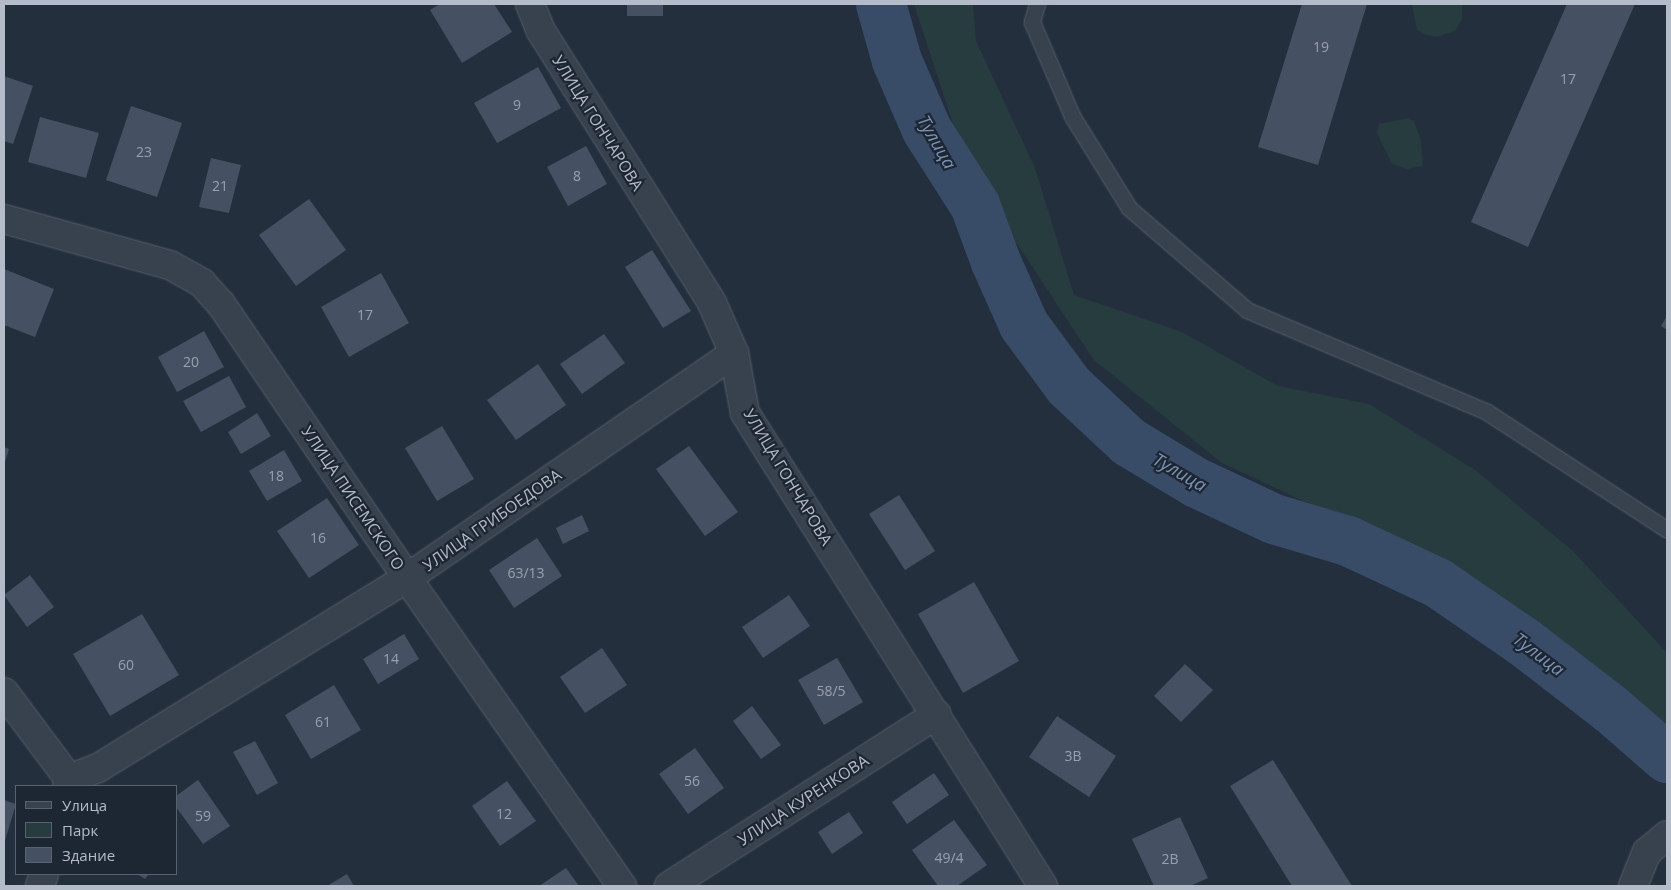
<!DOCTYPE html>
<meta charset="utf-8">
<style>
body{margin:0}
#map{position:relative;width:1671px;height:890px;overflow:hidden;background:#242f3e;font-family:"Open Sans",sans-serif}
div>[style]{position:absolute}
.green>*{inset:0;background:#263c3f}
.river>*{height:50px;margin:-25px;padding:0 25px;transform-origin:25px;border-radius:25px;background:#394c67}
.building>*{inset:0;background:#455162}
.roads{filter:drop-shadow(0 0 1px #565f6c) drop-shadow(0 0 1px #565f6c)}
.lane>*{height:15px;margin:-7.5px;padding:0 7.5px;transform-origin:7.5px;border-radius:7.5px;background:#38414e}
.street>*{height:28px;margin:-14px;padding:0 14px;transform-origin:14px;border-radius:14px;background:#38414e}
span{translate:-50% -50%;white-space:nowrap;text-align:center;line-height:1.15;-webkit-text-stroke:4.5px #1d2633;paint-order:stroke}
.number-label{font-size:14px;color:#98a1af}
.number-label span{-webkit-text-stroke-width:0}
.street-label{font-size:16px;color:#b4bcc9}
.water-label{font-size:18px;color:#7c92b1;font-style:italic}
.frame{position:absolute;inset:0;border:5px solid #b4bcc9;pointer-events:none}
.legend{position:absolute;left:15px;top:785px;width:162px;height:90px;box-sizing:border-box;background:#1d2633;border:1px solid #59626f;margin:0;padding:6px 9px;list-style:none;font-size:15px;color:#b4bcc9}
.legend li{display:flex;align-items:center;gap:10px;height:25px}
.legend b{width:25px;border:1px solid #59626f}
</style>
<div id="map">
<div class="green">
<div style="clip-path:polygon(914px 4px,973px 4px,976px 41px,1035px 168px,1074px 295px,1182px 332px,1278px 386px,1369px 404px,1475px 470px,1573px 551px,1667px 653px,1667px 737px,1449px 569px,1222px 463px,1094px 360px,968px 170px)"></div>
<div style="clip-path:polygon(1412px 4px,1462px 4px,1462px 19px,1455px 31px,1436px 37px,1427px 35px,1417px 30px)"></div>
<div style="clip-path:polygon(1409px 118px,1414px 121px,1421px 140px,1423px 166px,1407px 169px,1392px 164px,1377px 133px,1379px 124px)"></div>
</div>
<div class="river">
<div style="left:881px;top:4px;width:59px;rotate:74.3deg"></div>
<div style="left:897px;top:61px;width:75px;rotate:66.5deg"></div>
<div style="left:927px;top:130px;width:89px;rotate:57.4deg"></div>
<div style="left:975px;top:205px;width:61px;rotate:69.8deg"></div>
<div style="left:996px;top:262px;width:69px;rotate:66deg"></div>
<div style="left:1024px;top:325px;width:76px;rotate:53.6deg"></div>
<div style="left:1069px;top:386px;width:82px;rotate:43deg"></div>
<div style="left:1129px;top:442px;width:79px;rotate:31.1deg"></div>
<div style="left:1197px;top:483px;width:85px;rotate:25.1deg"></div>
<div style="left:1274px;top:519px;width:77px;rotate:16.6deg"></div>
<div style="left:1348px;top:541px;width:99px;rotate:25deg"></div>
<div style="left:1438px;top:583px;width:104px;rotate:34.5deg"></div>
<div style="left:1524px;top:642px;width:111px;rotate:37.7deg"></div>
<div style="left:1612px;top:710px;width:73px;rotate:41.1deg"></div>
</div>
<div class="building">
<div style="clip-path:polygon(440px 4px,494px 4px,512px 32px,462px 63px,430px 10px)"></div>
<div style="clip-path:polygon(627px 4px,663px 4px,663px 16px,627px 16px)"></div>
<div style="clip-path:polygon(1302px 4px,1367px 4px,1318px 165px,1258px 147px)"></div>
<div style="clip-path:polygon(1567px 4px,1635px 4px,1528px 247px,1471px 222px)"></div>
<div style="clip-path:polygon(538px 67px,561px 108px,497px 143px,474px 103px)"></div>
<div style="clip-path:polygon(4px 76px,33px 86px,13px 144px,4px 141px)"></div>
<div style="clip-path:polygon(131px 106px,182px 123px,157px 197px,106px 180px)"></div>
<div style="clip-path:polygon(40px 117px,99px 133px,86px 178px,28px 162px)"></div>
<div style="clip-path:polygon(586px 146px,607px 184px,568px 206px,547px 167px)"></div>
<div style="clip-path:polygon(211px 158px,241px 165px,229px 213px,199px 207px)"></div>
<div style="clip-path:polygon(309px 199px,346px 250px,296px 286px,259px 235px)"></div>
<div style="clip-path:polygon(652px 250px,691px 311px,663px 328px,625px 267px)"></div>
<div style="clip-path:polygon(4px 269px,54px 289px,35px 337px,4px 325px)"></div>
<div style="clip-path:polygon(381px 273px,409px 323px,349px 357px,321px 307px)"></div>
<div style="clip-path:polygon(1667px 316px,1667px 330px,1661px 326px)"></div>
<div style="clip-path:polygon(204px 331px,224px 367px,177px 392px,158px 357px)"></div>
<div style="clip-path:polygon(604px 334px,625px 363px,582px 394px,560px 364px)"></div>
<div style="clip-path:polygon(538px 364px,566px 405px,516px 440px,487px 400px)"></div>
<div style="clip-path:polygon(229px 376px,246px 407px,201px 432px,183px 401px)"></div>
<div style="clip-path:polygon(257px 413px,271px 436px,241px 454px,228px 432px)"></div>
<div style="clip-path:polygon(442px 426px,474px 479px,437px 501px,405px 448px)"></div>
<div style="clip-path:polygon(689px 446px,738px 512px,705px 536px,656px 469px)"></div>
<div style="clip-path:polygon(4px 447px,9px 449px,4px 465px)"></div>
<div style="clip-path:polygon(284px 450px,302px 481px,267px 501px,249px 471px)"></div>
<div style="clip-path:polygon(899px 495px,935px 551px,905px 570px,869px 514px)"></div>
<div style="clip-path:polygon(327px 498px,359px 545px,309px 578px,277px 531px)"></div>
<div style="clip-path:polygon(582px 515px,589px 531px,563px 544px,556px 528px)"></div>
<div style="clip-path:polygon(537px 538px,562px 576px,514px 608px,489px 570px)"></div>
<div style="clip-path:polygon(30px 575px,54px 607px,27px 627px,4px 595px)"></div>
<div style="clip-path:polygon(974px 582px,1019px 661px,963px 693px,918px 614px)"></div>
<div style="clip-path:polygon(789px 595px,810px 626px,763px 658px,742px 627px)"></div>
<div style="clip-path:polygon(142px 614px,179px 675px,110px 716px,73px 654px)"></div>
<div style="clip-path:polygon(404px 634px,419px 659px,378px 684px,363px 659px)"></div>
<div style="clip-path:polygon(602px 648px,627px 685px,585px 713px,560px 677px)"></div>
<div style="clip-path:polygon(837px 658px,863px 702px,824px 725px,798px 680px)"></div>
<div style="clip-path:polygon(1185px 664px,1213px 690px,1181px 722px,1154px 696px)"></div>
<div style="clip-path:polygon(334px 685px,361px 730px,311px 759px,285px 715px)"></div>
<div style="clip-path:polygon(752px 706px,781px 745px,761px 759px,733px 721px)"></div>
<div style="clip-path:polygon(1057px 716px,1116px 756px,1089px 797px,1029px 757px)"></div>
<div style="clip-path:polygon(255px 741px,278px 783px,257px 795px,233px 752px)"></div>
<div style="clip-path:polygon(695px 748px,724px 788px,688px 814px,659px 774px)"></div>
<div style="clip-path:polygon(1273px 760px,1352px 886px,1292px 886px,1230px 786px)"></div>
<div style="clip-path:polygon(934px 773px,949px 795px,907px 824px,892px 802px)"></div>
<div style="clip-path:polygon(198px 780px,230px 826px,203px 844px,176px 807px,176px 796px)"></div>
<div style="clip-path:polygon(507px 781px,536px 821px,500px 846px,472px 806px)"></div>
<div style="clip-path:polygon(4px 800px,16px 804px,4px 844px)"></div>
<div style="clip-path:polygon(849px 812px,863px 833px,832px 854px,818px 832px)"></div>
<div style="clip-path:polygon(1180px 817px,1208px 878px,1190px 886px,1154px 886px,1132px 839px)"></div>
<div style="clip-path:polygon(954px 820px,987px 865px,957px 886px,938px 886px,912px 850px)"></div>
<div style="clip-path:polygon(566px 868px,579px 886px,539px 886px)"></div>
<div style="clip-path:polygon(137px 874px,149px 874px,145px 879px)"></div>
<div style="clip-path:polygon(347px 874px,354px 886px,327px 886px)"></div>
</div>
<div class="roads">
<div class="lane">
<div style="left:1037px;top:4px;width:19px;rotate:106deg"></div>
<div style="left:1032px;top:22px;width:102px;rotate:66.9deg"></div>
<div style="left:1072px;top:116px;width:108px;rotate:58.2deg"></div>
<div style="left:1129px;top:208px;width:156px;rotate:40.8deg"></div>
<div style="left:1247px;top:310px;width:261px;rotate:23deg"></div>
<div style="left:1487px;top:412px;width:215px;rotate:33.2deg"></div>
</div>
<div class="street">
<div style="left:530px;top:4px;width:29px;rotate:68deg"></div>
<div style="left:541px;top:31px;width:321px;rotate:57.8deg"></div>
<div style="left:712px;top:303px;width:55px;rotate:66.3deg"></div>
<div style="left:734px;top:353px;width:61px;rotate:79.6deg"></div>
<div style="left:745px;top:413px;width:559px;rotate:57.79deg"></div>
<div style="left:4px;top:219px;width:172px;rotate:15.5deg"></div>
<div style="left:170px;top:265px;width:37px;rotate:29deg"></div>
<div style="left:202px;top:283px;width:28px;rotate:48deg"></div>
<div style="left:221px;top:304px;width:331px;rotate:55.8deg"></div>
<div style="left:407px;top:578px;width:376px;rotate:55.1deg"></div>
<div style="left:4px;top:692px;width:109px;rotate:53.2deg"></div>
<div style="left:67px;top:786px;width:7px;rotate:-74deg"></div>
<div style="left:69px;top:779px;width:31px;rotate:-21deg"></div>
<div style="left:98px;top:768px;width:363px;rotate:-31.6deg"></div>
<div style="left:407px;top:578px;width:397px;rotate:-34.5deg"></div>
<div style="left:40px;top:886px;width:13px;rotate:-72deg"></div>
<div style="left:669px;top:886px;width:318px;rotate:-32.7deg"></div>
<div style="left:1633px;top:886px;width:37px;rotate:-68deg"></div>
<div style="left:1647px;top:852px;width:26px;rotate:-40deg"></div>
</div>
</div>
<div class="number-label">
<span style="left:1321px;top:47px">19</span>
<span style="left:1568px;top:79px">17</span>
<span style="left:517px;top:105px">9</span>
<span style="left:144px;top:152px">23</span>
<span style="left:577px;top:176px">8</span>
<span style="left:220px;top:186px">21</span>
<span style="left:365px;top:315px">17</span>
<span style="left:191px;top:362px">20</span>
<span style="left:276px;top:476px">18</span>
<span style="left:318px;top:538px">16</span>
<span style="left:526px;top:573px">63/13</span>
<span style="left:391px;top:659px">14</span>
<span style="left:126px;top:665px">60</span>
<span style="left:831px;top:691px">58/5</span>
<span style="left:323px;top:722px">61</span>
<span style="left:1073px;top:756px">3В</span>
<span style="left:692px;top:781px">56</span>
<span style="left:504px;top:814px">12</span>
<span style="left:203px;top:816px">59</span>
<span style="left:949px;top:858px">49/4</span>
<span style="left:1170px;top:859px">2В</span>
</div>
<div class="street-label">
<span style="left:598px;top:123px;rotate:58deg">УЛИЦА ГОНЧАРОВА</span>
<span style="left:788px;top:477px;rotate:59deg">УЛИЦА ГОНЧАРОВА</span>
<span style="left:353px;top:498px;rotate:56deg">УЛИЦА ПИСЕМСКОГО</span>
<span style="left:492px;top:520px;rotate:-35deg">УЛИЦА ГРИБОЕДОВА</span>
<span style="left:803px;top:800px;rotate:-33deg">УЛИЦА КУРЕНКОВА</span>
</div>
<div class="water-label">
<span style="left:937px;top:142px;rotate:60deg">Тулица</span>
<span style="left:1180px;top:472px;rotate:30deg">Тулица</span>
<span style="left:1539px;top:654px;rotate:37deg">Тулица</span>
</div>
<div class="frame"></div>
<ul class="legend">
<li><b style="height:6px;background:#38414e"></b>Улица</li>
<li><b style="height:14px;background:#263c3f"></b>Парк</li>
<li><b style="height:14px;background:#455162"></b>Здание</li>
</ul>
</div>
